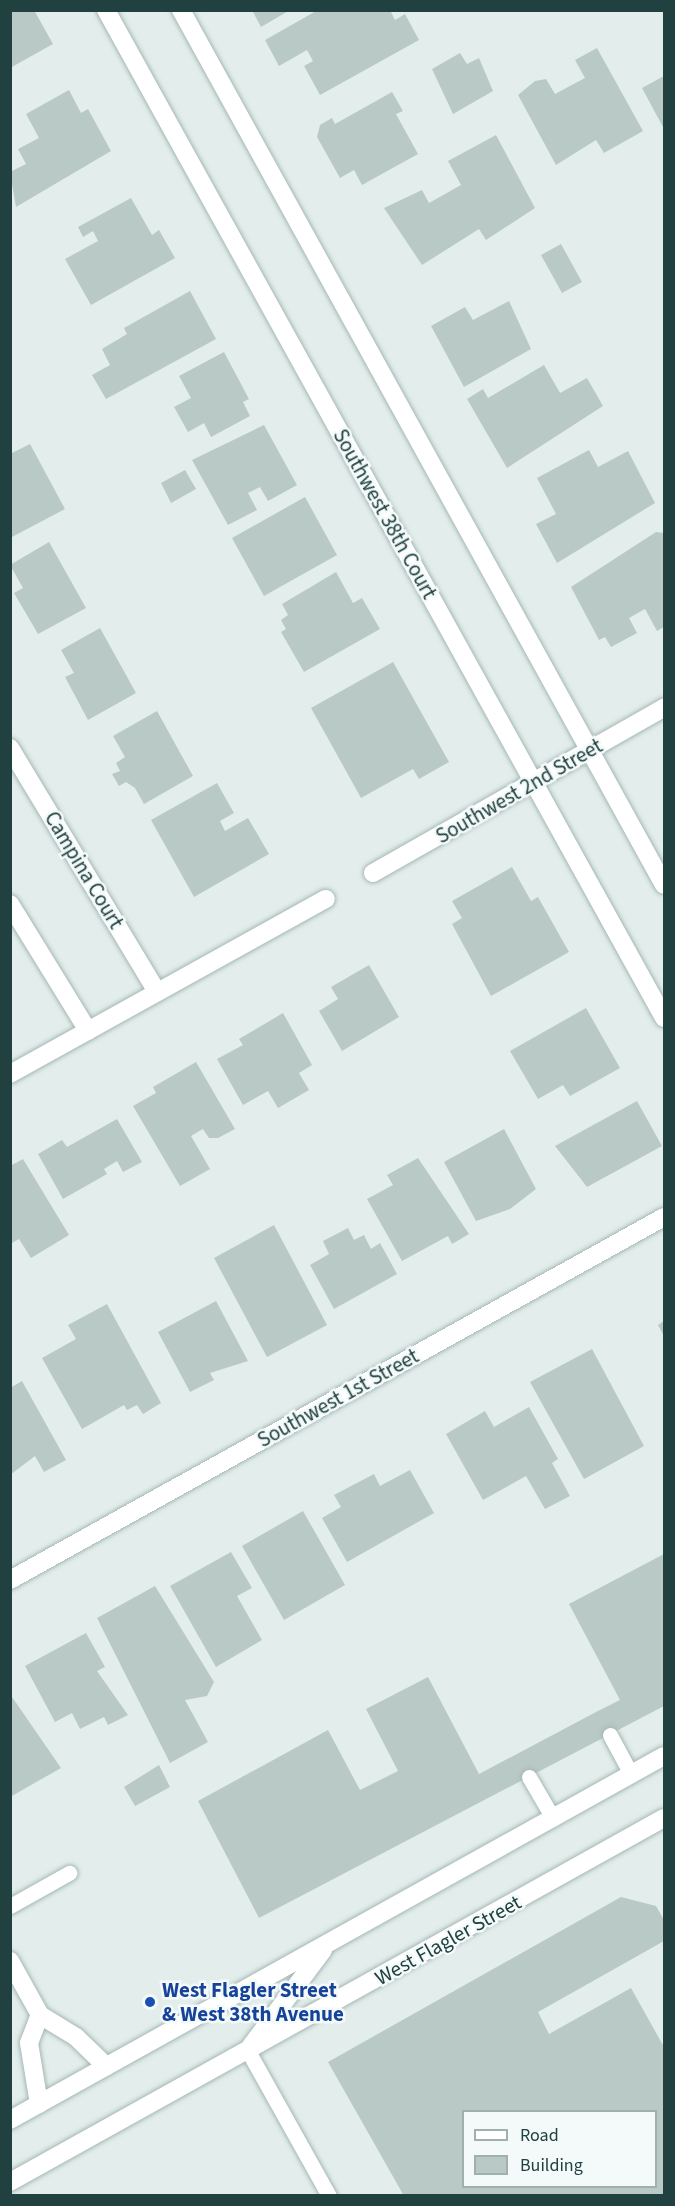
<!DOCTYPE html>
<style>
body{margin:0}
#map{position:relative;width:675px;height:2206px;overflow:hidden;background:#e3eeec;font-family:"Source Sans 3",sans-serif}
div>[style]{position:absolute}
.building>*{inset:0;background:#b8c9c6}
.roads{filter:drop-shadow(0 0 2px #a5b7b5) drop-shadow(0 0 2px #a5b7b5)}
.lane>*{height:15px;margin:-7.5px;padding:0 7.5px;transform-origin:7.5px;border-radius:7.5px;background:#fff}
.street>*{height:18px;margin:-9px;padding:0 9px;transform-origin:9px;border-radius:9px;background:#fff}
.secondary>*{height:18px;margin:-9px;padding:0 9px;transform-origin:9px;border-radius:9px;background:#fff}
.dots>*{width:16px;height:16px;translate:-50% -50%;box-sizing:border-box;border:3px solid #f4faf9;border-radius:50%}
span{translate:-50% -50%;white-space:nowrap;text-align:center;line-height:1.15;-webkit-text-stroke:5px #f4faf9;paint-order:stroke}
.street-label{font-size:21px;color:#214140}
.transit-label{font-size:21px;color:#164399;font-weight:700}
.left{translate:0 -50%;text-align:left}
.frame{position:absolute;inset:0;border:12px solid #214140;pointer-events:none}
.legend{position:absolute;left:462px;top:2110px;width:195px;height:78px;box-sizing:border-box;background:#f4faf9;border:2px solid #a0b0af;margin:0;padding:8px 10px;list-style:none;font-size:18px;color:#214140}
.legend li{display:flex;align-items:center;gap:12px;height:30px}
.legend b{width:30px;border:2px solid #a0b0af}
</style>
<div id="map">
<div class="building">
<div style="clip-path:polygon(10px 10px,34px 10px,53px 44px,10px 68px)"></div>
<div style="clip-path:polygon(252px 10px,290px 10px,261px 27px)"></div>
<div style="clip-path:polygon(318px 10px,390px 10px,395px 20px,405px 14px,419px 40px,320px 95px,304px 66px,313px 61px,307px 50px,279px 66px,265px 40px)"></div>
<div style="clip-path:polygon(597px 48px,643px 131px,604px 153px,596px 140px,556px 165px,518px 95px,535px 81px,546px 79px,555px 94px,585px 78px,575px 60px)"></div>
<div style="clip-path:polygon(460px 53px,467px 64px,479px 58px,493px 91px,453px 114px,432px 69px)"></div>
<div style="clip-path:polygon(664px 76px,664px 129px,642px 88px)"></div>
<div style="clip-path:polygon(69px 90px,81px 113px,88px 109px,111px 151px,16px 207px,10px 172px,26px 164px,18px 149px,39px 138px,26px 114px)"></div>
<div style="clip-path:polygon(392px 92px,403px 111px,396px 114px,418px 154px,362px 185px,354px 170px,340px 178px,317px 137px,320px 125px,332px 118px,335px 124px)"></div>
<div style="clip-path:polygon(496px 135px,535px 208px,486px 240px,479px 229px,422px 265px,384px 208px,422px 190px,429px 203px,461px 185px,448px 161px)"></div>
<div style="clip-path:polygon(131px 198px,152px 235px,159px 230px,175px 258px,91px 305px,65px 259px,98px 241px,93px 231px,83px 237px,78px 227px)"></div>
<div style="clip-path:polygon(561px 244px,582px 282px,562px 293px,541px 255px)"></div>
<div style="clip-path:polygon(190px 291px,216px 339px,106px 399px,92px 375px,110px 365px,102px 349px,127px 334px,124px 328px)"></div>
<div style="clip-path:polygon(509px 301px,531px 349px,464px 387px,431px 326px,465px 307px,473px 320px)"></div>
<div style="clip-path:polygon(224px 352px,249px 399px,243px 402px,250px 416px,211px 437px,204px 423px,188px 432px,174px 407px,191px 398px,179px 376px)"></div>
<div style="clip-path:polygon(544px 365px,560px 393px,587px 378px,603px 406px,507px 468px,467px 399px,483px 389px,488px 398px)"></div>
<div style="clip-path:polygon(264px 425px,297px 485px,268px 501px,260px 487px,248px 493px,257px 510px,228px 525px,192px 460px)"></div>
<div style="clip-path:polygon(30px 444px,65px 509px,10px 538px,10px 454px)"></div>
<div style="clip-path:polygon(589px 450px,598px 467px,628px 451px,655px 503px,557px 563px,536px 524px,556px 514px,537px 478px)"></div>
<div style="clip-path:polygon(185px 470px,196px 489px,171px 503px,161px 483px)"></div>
<div style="clip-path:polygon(305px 497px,337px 555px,264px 596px,232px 538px)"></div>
<div style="clip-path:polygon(656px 532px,664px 533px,664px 627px,657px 631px,645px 609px,629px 618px,637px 633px,611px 647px,605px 637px,599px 640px,571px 587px)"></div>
<div style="clip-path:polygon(49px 542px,86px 608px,38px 634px,14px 593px,23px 588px,10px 565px)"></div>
<div style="clip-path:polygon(336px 572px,353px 603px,362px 598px,380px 629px,304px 672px,281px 632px,286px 629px,281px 620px,288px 615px,282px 604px)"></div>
<div style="clip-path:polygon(100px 628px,136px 693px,88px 720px,65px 677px,74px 673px,61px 650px)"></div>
<div style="clip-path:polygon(393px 662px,449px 762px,419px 779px,413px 769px,361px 798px,311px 708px)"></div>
<div style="clip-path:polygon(157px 711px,193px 776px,144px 804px,135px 788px,126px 782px,119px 786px,112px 774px,120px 771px,116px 763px,125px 757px,113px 736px)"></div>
<div style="clip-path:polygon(217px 783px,234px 813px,220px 821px,225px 831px,248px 818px,269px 854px,194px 897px,151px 820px)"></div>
<div style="clip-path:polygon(512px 867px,531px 901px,538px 897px,569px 952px,491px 996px,452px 924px,462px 918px,452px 901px)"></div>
<div style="clip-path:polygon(369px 965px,399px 1017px,342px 1051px,319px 1011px,338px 999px,331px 987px)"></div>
<div style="clip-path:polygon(586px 1008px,620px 1068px,570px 1096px,563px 1085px,538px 1099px,510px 1051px)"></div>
<div style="clip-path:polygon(283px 1013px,312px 1065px,299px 1073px,309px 1090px,278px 1108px,268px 1091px,243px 1105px,217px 1059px,243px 1045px,239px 1039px)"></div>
<div style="clip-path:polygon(196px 1062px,235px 1129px,218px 1138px,209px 1138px,203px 1129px,191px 1136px,210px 1169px,180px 1186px,133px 1106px,156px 1093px,153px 1087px)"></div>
<div style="clip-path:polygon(637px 1101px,662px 1146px,587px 1187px,555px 1146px)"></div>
<div style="clip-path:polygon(117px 1119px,142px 1162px,123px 1172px,117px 1161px,104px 1169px,107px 1174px,63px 1199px,38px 1154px,62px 1140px,67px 1147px)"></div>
<div style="clip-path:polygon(504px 1129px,536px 1189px,510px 1209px,476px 1221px,444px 1162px)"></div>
<div style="clip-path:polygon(418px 1158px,469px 1234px,452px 1244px,448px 1236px,402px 1261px,367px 1199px,393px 1185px,387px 1175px)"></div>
<div style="clip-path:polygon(23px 1159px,69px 1235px,31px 1258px,19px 1239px,10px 1244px,10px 1166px)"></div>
<div style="clip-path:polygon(274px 1225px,327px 1325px,267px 1357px,214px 1258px)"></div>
<div style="clip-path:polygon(348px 1228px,354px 1240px,364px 1235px,371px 1249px,380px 1243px,397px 1274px,334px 1309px,310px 1265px,329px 1254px,323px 1241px)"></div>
<div style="clip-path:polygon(216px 1301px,248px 1361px,210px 1373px,214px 1380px,190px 1392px,158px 1332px)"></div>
<div style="clip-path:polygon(107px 1304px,161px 1403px,143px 1414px,137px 1405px,127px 1410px,124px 1405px,82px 1429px,42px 1358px,76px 1339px,68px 1325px)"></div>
<div style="clip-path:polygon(664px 1321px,664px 1336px,658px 1325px)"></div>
<div style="clip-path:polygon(592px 1349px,644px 1446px,584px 1479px,530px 1382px)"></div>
<div style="clip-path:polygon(22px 1381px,66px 1460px,44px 1472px,35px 1456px,10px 1475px,10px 1388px)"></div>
<div style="clip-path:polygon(529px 1407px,558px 1459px,552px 1463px,570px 1496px,545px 1509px,526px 1476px,483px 1500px,446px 1434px,485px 1411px,494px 1427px)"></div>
<div style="clip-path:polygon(410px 1470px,434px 1513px,347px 1562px,322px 1518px,341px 1507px,334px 1495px,374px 1474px,380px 1486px)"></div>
<div style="clip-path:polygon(303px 1511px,345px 1585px,284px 1620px,242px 1546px)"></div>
<div style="clip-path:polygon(231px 1552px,252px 1588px,237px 1596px,262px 1640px,216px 1667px,170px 1586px)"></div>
<div style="clip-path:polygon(664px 1554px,664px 1706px,259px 1918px,198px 1801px,328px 1730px,360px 1790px,398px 1771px,366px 1709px,428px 1677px,479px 1774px,596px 1712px,620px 1700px,569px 1604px)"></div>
<div style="clip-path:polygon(155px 1586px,214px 1682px,207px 1696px,185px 1700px,208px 1742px,170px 1763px,97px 1618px)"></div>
<div style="clip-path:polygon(86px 1633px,105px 1667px,97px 1671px,128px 1715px,108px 1725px,104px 1717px,80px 1729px,72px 1713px,55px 1722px,25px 1666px)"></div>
<div style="clip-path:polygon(10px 1694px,61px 1768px,10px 1797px)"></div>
<div style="clip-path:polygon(159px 1765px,170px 1787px,135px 1806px,124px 1787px)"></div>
<div style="clip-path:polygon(evenodd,621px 1897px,656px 1906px,664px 1920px,664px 1941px,538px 2012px,549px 2034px,631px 1988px,664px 2047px,664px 2196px,404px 2196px,328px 2062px,621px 1897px,464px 2112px,656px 2112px,656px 2186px,464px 2186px,464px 2112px)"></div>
</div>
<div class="roads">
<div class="lane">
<div style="left:610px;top:1735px;width:44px;rotate:61.7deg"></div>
<div style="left:529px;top:1777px;width:48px;rotate:59.7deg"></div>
<div style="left:10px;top:1906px;width:68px;rotate:-29.2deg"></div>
<div style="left:248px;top:2051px;width:166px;rotate:60.8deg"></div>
</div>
<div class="street">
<div style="left:106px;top:10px;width:1152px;rotate:61.03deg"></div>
<div style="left:181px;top:10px;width:999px;rotate:61.1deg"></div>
<div style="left:10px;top:748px;width:285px;rotate:58.9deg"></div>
<div style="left:373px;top:873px;width:335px;rotate:-29.6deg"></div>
<div style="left:10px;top:904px;width:149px;rotate:58.4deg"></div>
<div style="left:10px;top:1074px;width:361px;rotate:-29deg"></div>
<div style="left:10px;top:1580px;width:748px;rotate:-29.03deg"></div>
<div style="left:10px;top:1961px;width:62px;rotate:60.9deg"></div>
<div style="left:40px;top:2015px;width:42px;rotate:31.4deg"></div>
<div style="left:76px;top:2037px;width:42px;rotate:44deg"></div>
<div style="left:39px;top:2104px;width:62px;rotate:-99.3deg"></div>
<div style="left:29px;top:2043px;width:30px;rotate:-69deg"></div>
</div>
<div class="secondary">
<div style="left:251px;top:2046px;width:120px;rotate:-53.1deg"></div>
<div style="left:10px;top:2120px;width:748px;rotate:-29.1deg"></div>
<div style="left:10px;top:2182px;width:748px;rotate:-29.1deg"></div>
</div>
</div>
<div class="dots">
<div style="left:150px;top:2002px;background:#1a4fb4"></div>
</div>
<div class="street-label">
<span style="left:385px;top:514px;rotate:61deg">Southwest 38th Court</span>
<span style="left:519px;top:791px;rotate:-30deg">Southwest 2nd Street</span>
<span style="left:84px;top:870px;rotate:59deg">Campina Court</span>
<span style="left:338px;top:1398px;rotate:-29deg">Southwest 1st Street</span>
<span style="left:448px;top:1940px;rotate:-29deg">West Flagler Street</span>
</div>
<div class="transit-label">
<span class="left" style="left:162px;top:2002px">West Flagler Street<br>&amp; West 38th Avenue</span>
</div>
<div class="frame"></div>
<ul class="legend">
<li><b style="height:8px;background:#fff"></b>Road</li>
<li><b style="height:16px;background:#b8c9c6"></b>Building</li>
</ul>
</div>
